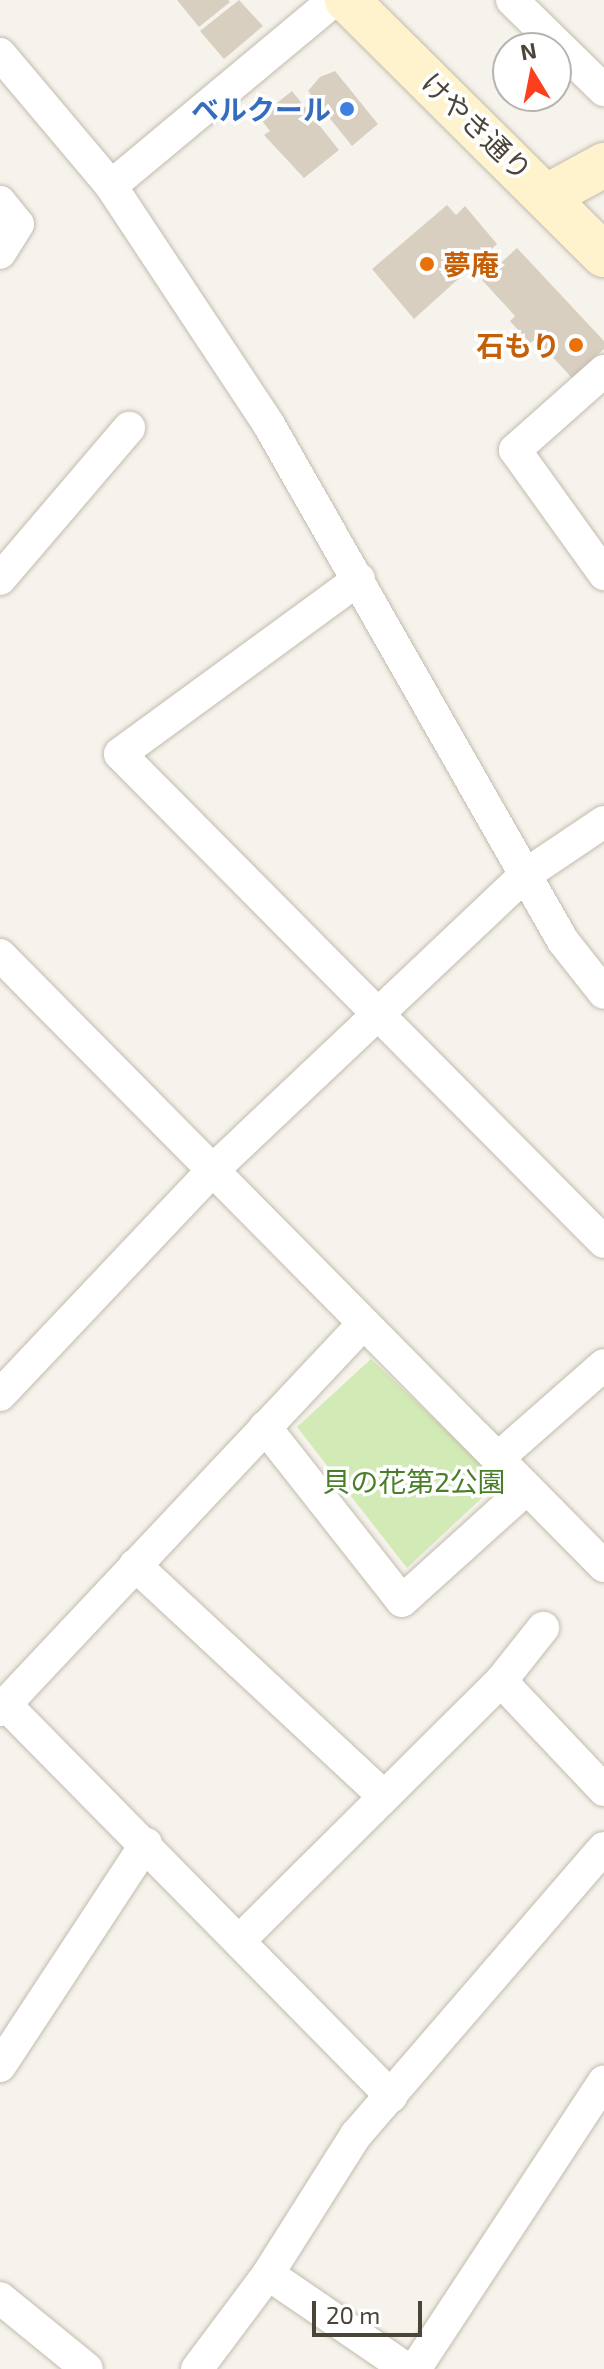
<!DOCTYPE html>
<meta charset="utf-8">
<style>
body{margin:0}
#map{position:relative;width:604px;height:2369px;overflow:hidden;background:#f6f3ec;font-family:"Exo 2","Noto Sans JP",sans-serif}
div>[style]{position:absolute}
.green>*{inset:0;background:#d2eab5}
.building>*{inset:0;background:#d8cfc1}
.roads{filter:drop-shadow(0 0 2px #c2bbae) drop-shadow(0 0 2px #c2bbae)}
.street>*{height:32px;margin:-16px;padding:0 16px;transform-origin:16px;border-radius:16px;background:#fff}
.secondary>*{height:44px;margin:-22px;padding:0 22px;transform-origin:22px;border-radius:22px;background:#fff3cd}
.dots>*{width:22px;height:22px;translate:-50% -50%;box-sizing:border-box;border:4px solid #fff;border-radius:50%}
span{translate:-50% -50%;white-space:nowrap;text-align:center;line-height:1.15;-webkit-text-stroke:7px #fff;paint-order:stroke}
.shop-label{font-size:28px;color:#366cbe;font-weight:700}
.right{translate:-100% -50%;text-align:right}
.street-label{font-size:28px;color:#4b4439}
.food-label{font-size:28px;color:#c56008;font-weight:700}
.left{translate:0 -50%;text-align:left}
.park-label{font-size:28px;color:#4a7f2a}
.north{position:absolute;left:492px;top:32px;width:80px;height:80px;box-sizing:border-box;background:#fff;border:2px solid #b7b4b0;border-radius:50%;rotate:350deg;font-size:22px;font-weight:700;line-height:32px;text-align:center;color:#4b4439}
.north::after{content:'';display:block;margin:auto;width:28px;height:36px;background:#fc3f1d;clip-path:polygon(50% 0,100% 100%,50% 72%,0 100%)}
.scale{position:absolute;left:312px;top:2301px;width:110px;height:36px;box-sizing:border-box;border:4px solid #4b4439;border-top:0;padding-left:10px;font-size:24px;line-height:28px;white-space:nowrap;color:#4b4439;-webkit-text-stroke:6px #fff;paint-order:stroke}
</style>
<div id="map">
<div class="green">
<div style="clip-path:polygon(371px 1359px,500px 1481px,407px 1568px,297px 1427px)"></div>
</div>
<div class="building">
<div style="clip-path:polygon(177px 0,228px 0,230px 2px,199px 27px)"></div>
<div style="clip-path:polygon(239px 0,263px 26px,224px 59px,200px 31px)"></div>
<div style="clip-path:polygon(335px 71px,378px 124px,352px 146px,308px 91px,320px 77px)"></div>
<div style="clip-path:polygon(292px 91px,339px 150px,304px 178px,264px 135px,270px 131px,259px 117px)"></div>
<div style="clip-path:polygon(447px 205px,456px 215px,465px 206px,497px 244px,414px 319px,372px 269px)"></div>
<div style="clip-path:polygon(517px 248px,604px 341px,604px 349px,572px 378px,536px 339px,530px 343px,510px 321px,515px 316px,482px 280px)"></div>
</div>
<div class="roads">
<div class="street">
<div style="left:512px;top:0;width:129px;rotate:44.4deg"></div>
<div style="left:0;top:54px;width:172px;rotate:49.9deg"></div>
<div style="left:111px;top:186px;width:287px;rotate:56.5deg"></div>
<div style="left:269px;top:425px;width:594px;rotate:60.33deg"></div>
<div style="left:563px;top:941px;width:66px;rotate:51.7deg"></div>
<div style="left:111px;top:186px;width:290px;rotate:-39.8deg"></div>
<div style="left:0;top:202px;width:28px;rotate:51deg"></div>
<div style="left:18px;top:224px;width:34px;rotate:122deg"></div>
<div style="left:604px;top:371px;width:119px;rotate:138.4deg"></div>
<div style="left:515px;top:450px;width:153px;rotate:54.3deg"></div>
<div style="left:0;top:579px;width:199px;rotate:-49.5deg"></div>
<div style="left:359px;top:579px;width:296px;rotate:143.8deg"></div>
<div style="left:120px;top:754px;width:687px;rotate:45.24deg"></div>
<div style="left:0;top:955px;width:859px;rotate:45.33deg"></div>
<div style="left:0;top:1395px;width:307px;rotate:-46.6deg"></div>
<div style="left:211px;top:1172px;width:432px;rotate:-43.4deg"></div>
<div style="left:525px;top:875px;width:95px;rotate:-33.9deg"></div>
<div style="left:265px;top:1427px;width:221px;rotate:51.8deg"></div>
<div style="left:402px;top:1601px;width:167px;rotate:-42.1deg"></div>
<div style="left:497px;top:1459px;width:142px;rotate:-41.3deg"></div>
<div style="left:135px;top:1565px;width:340px;rotate:42.9deg"></div>
<div style="left:501px;top:1681px;width:150px;rotate:46.6deg"></div>
<div style="left:4px;top:1703px;width:552px;rotate:45.44deg"></div>
<div style="left:0;top:1710px;width:530px;rotate:-46.76deg"></div>
<div style="left:241px;top:1939px;width:366px;rotate:-44.8deg"></div>
<div style="left:501px;top:1681px;width:68px;rotate:-51.6deg"></div>
<div style="left:0;top:2066px;width:266px;rotate:-56.7deg"></div>
<div style="left:268px;top:2274px;width:168px;rotate:34.4deg"></div>
<div style="left:0;top:2298px;width:112px;rotate:39.2deg"></div>
<div style="left:197px;top:2369px;width:119px;rotate:-53.2deg"></div>
<div style="left:268px;top:2274px;width:165px;rotate:-57.7deg"></div>
<div style="left:356px;top:2135px;width:379px;rotate:-49.2deg"></div>
<div style="left:415px;top:2369px;width:344px;rotate:-56.7deg"></div>
</div>
<div class="secondary">
<div style="left:347px;top:0;width:362px;rotate:44.8deg"></div>
<div style="left:549px;top:195px;width:63px;rotate:-28.6deg"></div>
</div>
</div>
<div class="dots">
<div style="left:347px;top:109px;background:#3f7fe0"></div>
<div style="left:427px;top:264px;background:#e8710a"></div>
<div style="left:576px;top:345px;background:#e8710a"></div>
</div>
<div class="shop-label">
<span class="right" style="left:331px;top:109px">ベルクール</span>
</div>
<div class="street-label">
<span style="left:477px;top:126px;rotate:44deg">けやき通り</span>
</div>
<div class="food-label">
<span class="left" style="left:443px;top:264px">夢庵</span>
<span class="right" style="left:560px;top:345px">石もり</span>
</div>
<div class="park-label">
<span style="left:414px;top:1481px">貝の花第2公園</span>
</div>
<div class="north">N</div>
<div class="scale">20 m</div>
</div>
